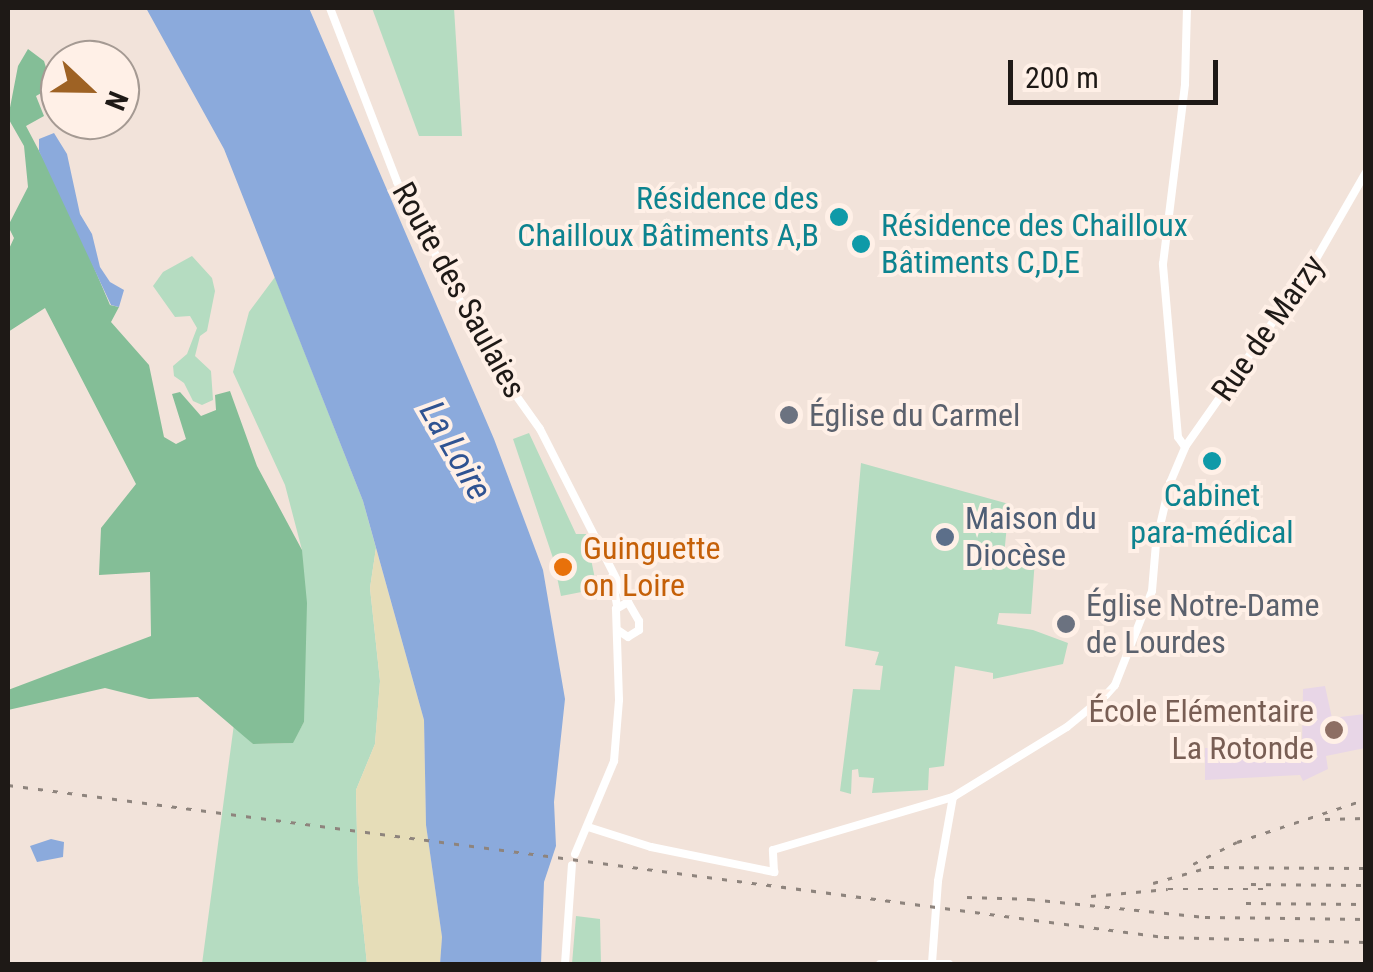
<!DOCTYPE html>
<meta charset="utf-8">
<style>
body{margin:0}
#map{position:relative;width:1373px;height:972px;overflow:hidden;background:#f2e3da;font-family:"Roboto Condensed",sans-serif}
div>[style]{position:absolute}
.education>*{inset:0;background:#e8d6e7}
.green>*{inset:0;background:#b5dcc1}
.forest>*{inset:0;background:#84be97}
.sand>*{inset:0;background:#e6ddb8}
.water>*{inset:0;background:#8baadc}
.secondary>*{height:8px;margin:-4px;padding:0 4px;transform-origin:4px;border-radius:4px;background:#fff}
.rail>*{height:2.5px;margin-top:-1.25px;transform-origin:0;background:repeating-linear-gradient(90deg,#8e847d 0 5px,transparent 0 15px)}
.dots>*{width:28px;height:28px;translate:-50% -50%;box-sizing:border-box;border:5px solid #fff0e7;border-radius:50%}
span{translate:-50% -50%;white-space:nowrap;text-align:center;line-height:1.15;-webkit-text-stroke:8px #fff0e7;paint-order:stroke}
.culture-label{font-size:32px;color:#0d838f}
.right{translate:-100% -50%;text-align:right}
.left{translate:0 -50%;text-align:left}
.street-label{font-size:32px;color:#1e1916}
.worship-label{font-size:32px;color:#5b616d}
.service-label{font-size:32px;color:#4e5e75}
.food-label{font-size:32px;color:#c56008}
.education-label{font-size:32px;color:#785e54}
.water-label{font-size:35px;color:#2f5392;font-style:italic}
.frame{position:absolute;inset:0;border:10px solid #1e1916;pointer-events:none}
.north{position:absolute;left:40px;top:40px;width:100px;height:100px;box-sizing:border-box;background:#fff0e7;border:2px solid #a59a93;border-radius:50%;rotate:112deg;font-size:28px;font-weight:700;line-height:40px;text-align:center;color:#1e1916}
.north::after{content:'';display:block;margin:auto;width:35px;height:45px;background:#9e6224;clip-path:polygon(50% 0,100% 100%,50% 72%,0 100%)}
.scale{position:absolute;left:1008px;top:60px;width:210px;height:45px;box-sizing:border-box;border:5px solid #1e1916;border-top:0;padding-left:12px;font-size:30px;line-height:35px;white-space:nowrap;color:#1e1916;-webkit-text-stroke:8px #fff0e7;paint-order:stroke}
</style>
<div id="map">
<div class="education">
<div style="clip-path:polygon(1325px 686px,1332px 718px,1365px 714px,1365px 748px,1326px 756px,1328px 769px,1303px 781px,1300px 775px,1205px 780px,1205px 748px,1302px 747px,1303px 689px)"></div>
</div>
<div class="green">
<div style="clip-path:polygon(372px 8px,454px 8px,462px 136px,419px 136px)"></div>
<div style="clip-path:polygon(192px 256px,212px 278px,215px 291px,207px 331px,200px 336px,195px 356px,211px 371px,213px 400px,202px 405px,193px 401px,184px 383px,174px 376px,173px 366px,187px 354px,197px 328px,190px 316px,175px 317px,153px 286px,163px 272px)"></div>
<div style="clip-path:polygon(275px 277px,363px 501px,376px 548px,370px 588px,380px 681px,375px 744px,356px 790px,358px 878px,367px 964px,202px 964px,234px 724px,253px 744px,292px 743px,304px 722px,302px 550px,285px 485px,233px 372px,249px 312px)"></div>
<div style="clip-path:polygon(529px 433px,576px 534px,586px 534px,597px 589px,561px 596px,553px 558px,513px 439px)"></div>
<div style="clip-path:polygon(861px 463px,1009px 504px,1004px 556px,1035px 559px,1031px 614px,999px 613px,997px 624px,1033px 630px,1068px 643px,1063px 664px,993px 679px,993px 673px,955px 666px,944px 766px,929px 768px,928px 790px,872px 793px,874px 778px,859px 777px,858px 769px,852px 770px,851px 794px,840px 791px,853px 689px,880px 690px,883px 666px,875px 665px,879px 652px,845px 646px)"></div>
<div style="clip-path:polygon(576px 916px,600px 919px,601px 964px,572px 964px)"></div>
</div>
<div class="forest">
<div style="clip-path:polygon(28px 49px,44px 61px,52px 87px,36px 96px,44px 116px,26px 126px,66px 202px,110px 305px,119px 307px,111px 322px,149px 365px,164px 437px,176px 444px,186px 439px,172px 394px,180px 392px,201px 416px,216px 410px,215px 395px,230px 391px,257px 466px,302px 550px,307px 603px,304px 722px,293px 743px,253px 744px,198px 697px,149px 699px,105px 688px,8px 710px,8px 690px,151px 636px,150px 572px,99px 575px,101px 528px,136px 484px,45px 308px,8px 332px,8px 251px,14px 238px,8px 226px,28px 187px,24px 146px,8px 118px,18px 66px)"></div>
</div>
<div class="sand">
<div style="clip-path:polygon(376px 548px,424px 720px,426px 825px,442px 937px,440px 964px,367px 964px,358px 878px,356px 790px,375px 744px,380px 681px,370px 588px)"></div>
</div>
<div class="water">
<div style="clip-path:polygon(146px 8px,309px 8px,494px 439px,543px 570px,565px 699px,554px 802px,556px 846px,544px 882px,541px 964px,440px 964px,442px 937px,426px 825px,424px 720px,363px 501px,224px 149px)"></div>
<div style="clip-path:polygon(54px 133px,67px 154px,80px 214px,92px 234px,100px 267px,110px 282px,124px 290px,119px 307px,111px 305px,39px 151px,39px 139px)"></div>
<div style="clip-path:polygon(51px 839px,64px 842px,63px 857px,37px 862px,30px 846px)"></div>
</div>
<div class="secondary">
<div style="left:330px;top:8px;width:186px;rotate:68.9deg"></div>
<div style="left:397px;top:182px;width:208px;rotate:62deg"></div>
<div style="left:495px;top:366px;width:77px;rotate:54.5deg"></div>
<div style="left:540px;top:429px;width:194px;rotate:63deg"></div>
<div style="left:1185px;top:447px;width:12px;rotate:-125deg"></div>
<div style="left:1178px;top:437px;width:174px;rotate:-95deg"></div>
<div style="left:1163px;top:264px;width:181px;rotate:-83deg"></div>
<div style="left:1185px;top:84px;width:76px;rotate:-88.5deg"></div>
<div style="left:612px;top:577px;width:28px;rotate:80deg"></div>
<div style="left:588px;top:827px;width:66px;rotate:17.6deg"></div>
<div style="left:651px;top:847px;width:126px;rotate:11.5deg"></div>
<div style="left:774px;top:872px;width:22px;rotate:-93deg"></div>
<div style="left:773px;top:850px;width:188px;rotate:-16.4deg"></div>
<div style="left:953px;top:797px;width:134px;rotate:-31.6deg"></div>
<div style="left:1067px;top:727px;width:50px;rotate:-39.4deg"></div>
<div style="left:1106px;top:695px;width:13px;rotate:-48deg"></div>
<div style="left:1115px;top:685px;width:101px;rotate:-68.5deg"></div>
<div style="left:1152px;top:591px;width:48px;rotate:-85.2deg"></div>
<div style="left:1156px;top:543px;width:62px;rotate:-76.9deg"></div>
<div style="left:1170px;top:483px;width:39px;rotate:-67deg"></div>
<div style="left:1185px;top:447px;width:221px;rotate:-54.9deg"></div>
<div style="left:1312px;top:266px;width:108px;rotate:-60.1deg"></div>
<div style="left:575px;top:854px;width:101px;rotate:-67.2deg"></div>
<div style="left:614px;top:761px;width:61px;rotate:-85.3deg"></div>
<div style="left:619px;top:700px;width:91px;rotate:-91.9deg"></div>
<div style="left:616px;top:609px;width:14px;rotate:-30deg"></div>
<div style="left:628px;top:602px;width:22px;rotate:60deg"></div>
<div style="left:639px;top:621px;width:9px;rotate:90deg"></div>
<div style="left:639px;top:630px;width:13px;rotate:148deg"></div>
<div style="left:628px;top:637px;width:11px;rotate:-146deg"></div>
<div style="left:932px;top:963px;width:82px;rotate:-85.8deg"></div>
<div style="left:938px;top:881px;width:85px;rotate:-79.9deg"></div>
<div style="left:565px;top:964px;width:99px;rotate:-86deg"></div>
<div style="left:880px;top:964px;width:69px"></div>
</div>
<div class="rail">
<div style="left:8px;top:785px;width:1166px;rotate:7.49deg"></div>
<div style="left:1164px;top:937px;width:202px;rotate:1.4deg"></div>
<div style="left:1325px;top:819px;width:41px;rotate:-1.4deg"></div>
<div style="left:1193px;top:864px;width:49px;rotate:-26.6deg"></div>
<div style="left:1237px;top:842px;width:136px;rotate:-18.4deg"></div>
<div style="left:1153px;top:883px;width:58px;rotate:-15.9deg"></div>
<div style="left:1209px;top:867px;width:157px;rotate:0.4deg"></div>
<div style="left:1251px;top:884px;width:115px;rotate:0.5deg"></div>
<div style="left:1091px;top:896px;width:77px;rotate:-5.2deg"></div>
<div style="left:1168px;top:889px;width:98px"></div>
<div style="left:967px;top:897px;width:63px;rotate:1.8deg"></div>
<div style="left:1030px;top:899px;width:176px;rotate:5.9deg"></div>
<div style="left:1205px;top:917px;width:161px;rotate:0.7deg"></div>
<div style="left:1246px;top:903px;width:120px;rotate:0.5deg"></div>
</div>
<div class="dots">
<div style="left:839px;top:217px;background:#0f9aa8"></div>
<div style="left:861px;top:244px;background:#0f9aa8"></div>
<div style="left:789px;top:415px;background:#6b7280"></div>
<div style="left:1212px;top:461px;background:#0f9aa8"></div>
<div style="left:945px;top:537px;background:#5c6f8a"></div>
<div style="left:563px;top:567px;background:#e8710a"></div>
<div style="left:1066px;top:624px;background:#6b7280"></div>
<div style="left:1334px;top:730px;background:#8d6e63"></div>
</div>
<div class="culture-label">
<span class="right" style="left:819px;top:217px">Résidence des<br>Chailloux Bâtiments A,B</span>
<span class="left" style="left:881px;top:244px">Résidence des Chailloux<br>Bâtiments C,D,E</span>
<span style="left:1212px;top:514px">Cabinet<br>para-médical</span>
</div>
<div class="street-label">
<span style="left:459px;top:290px;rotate:61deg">Route des Saulaies</span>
<span style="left:1268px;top:328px;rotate:-55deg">Rue de Marzy</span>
</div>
<div class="worship-label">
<span class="left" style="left:809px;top:415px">Église du Carmel</span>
<span class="left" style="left:1086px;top:624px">Église Notre-Dame<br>de Lourdes</span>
</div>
<div class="service-label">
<span class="left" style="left:965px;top:537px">Maison du<br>Diocèse</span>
</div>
<div class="food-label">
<span class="left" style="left:583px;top:567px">Guinguette<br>on Loire</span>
</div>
<div class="education-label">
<span class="right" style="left:1314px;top:730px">École Elémentaire<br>La Rotonde</span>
</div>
<div class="water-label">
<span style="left:455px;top:451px;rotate:60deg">La Loire</span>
</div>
<div class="frame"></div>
<div class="north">N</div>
<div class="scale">200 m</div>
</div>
